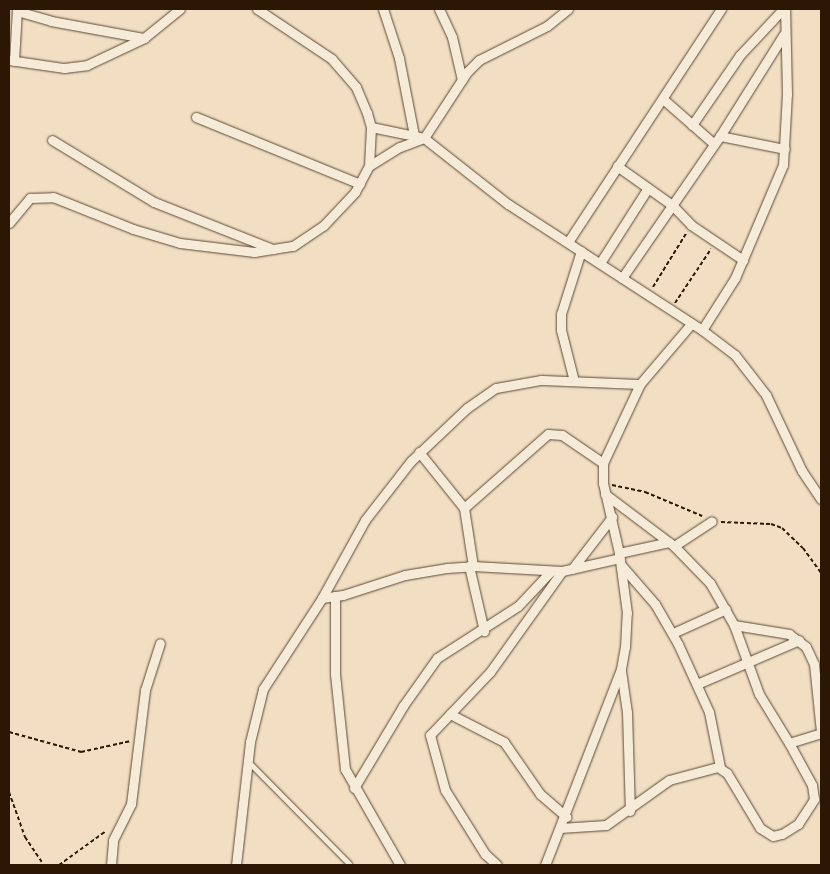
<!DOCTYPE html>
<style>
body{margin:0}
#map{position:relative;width:830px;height:874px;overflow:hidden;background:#f1dec3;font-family:"Gentium Book Plus",serif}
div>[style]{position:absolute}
.path>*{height:2px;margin-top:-1px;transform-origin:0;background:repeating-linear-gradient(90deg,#2b1703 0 4px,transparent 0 6.5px)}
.roads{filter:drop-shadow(0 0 1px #5c4933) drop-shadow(0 0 1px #5c4933)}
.lane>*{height:4.5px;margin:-2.25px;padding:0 2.25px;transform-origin:2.25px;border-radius:2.25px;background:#f6ead8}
.street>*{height:9px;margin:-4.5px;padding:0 4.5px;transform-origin:4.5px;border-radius:4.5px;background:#f6ead8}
span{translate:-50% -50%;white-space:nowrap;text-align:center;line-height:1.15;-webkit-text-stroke:4.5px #f6ead8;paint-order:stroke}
.frame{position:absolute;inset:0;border:10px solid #2b1703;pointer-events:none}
</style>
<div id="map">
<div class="path">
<div style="left:653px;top:287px;width:65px;rotate:-58.3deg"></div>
<div style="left:675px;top:303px;width:65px;rotate:-56.3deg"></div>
<div style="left:612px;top:485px;width:34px;rotate:12deg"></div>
<div style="left:645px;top:492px;width:62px;rotate:22.8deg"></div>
<div style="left:721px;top:522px;width:50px;rotate:2.3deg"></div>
<div style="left:771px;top:524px;width:12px;rotate:20deg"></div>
<div style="left:782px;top:528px;width:29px;rotate:44deg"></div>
<div style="left:803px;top:548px;width:31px;rotate:54deg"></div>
<div style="left:9px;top:732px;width:75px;rotate:15.5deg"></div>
<div style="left:81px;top:752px;width:51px;rotate:-12.4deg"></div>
<div style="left:9px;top:792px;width:48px;rotate:70.4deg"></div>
<div style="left:25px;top:837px;width:34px;rotate:56deg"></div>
<div style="left:59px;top:865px;width:58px;rotate:-35.9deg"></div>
</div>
<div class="roads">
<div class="lane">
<div style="left:248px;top:761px;width:144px;rotate:45.3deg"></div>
</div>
<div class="street">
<div style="left:383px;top:9px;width:52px;rotate:71.9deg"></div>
<div style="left:399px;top:58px;width:78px;rotate:79deg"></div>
<div style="left:439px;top:9px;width:31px;rotate:65deg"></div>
<div style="left:452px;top:37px;width:44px;rotate:76.9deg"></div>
<div style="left:17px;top:11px;width:35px;rotate:16deg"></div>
<div style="left:51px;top:21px;width:95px;rotate:10.4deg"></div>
<div style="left:9px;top:60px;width:56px;rotate:8.3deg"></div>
<div style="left:64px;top:68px;width:23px;rotate:-7deg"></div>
<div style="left:87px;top:65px;width:63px;rotate:-25.3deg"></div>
<div style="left:144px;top:38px;width:46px;rotate:-38.9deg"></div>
<div style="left:14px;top:61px;width:52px;rotate:-86.7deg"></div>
<div style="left:663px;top:99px;width:68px;rotate:41.4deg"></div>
<div style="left:196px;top:117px;width:177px;rotate:22.2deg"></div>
<div style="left:692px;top:125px;width:85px;rotate:-55.6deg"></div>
<div style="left:740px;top:55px;width:63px;rotate:-46.9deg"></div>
<div style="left:371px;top:127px;width:54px;rotate:11.7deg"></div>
<div style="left:424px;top:138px;width:107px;rotate:38.2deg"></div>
<div style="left:508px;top:204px;width:231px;rotate:33deg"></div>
<div style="left:702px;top:330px;width:41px;rotate:37.1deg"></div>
<div style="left:735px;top:355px;width:51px;rotate:52.2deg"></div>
<div style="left:766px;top:395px;width:84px;rotate:64.7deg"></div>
<div style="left:802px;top:471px;width:34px;rotate:56deg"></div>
<div style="left:720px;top:136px;width:120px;rotate:-57.9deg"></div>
<div style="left:52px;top:140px;width:119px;rotate:31.3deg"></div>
<div style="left:154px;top:202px;width:128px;rotate:21.6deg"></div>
<div style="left:369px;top:166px;width:36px;rotate:-32deg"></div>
<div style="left:400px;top:147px;width:26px;rotate:-21deg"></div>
<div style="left:424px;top:138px;width:79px;rotate:-56.9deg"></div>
<div style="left:467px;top:72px;width:17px;rotate:-45deg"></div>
<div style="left:479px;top:60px;width:76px;rotate:-26.6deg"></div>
<div style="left:547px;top:26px;width:27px;rotate:-39deg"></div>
<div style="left:617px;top:166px;width:67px;rotate:35.3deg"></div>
<div style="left:672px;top:205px;width:28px;rotate:46deg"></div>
<div style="left:691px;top:225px;width:63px;rotate:33.9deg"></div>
<div style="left:9px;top:223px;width:33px;rotate:-50deg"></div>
<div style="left:30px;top:198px;width:23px;rotate:-2deg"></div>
<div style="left:53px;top:197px;width:86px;rotate:21.8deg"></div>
<div style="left:133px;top:229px;width:49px;rotate:16.6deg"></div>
<div style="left:180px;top:243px;width:75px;rotate:6.9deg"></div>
<div style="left:254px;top:252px;width:39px;rotate:-9deg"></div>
<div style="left:293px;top:246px;width:36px;rotate:-34deg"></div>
<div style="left:323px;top:226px;width:47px;rotate:-46.7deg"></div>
<div style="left:355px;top:192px;width:30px;rotate:-62deg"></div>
<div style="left:369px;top:166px;width:39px;rotate:-87deg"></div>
<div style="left:371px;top:127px;width:15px;rotate:-106deg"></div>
<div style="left:367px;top:113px;width:28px;rotate:-113deg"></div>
<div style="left:356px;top:87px;width:37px;rotate:-131deg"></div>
<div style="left:332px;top:59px;width:90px;rotate:-146.3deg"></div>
<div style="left:568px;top:242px;width:279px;rotate:-56.7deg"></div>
<div style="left:600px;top:263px;width:89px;rotate:-57.4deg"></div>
<div style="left:622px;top:278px;width:173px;rotate:-55.4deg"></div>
<div style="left:720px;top:136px;width:66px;rotate:11.3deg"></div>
<div style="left:702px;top:330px;width:62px;rotate:-57.6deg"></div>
<div style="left:735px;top:278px;width:123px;rotate:-67deg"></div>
<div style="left:783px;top:165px;width:71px;rotate:-86.8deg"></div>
<div style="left:787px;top:94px;width:85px;rotate:-91.3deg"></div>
<div style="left:574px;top:381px;width:53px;rotate:-104.3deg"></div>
<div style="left:561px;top:330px;width:16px;rotate:-90deg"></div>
<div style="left:561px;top:314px;width:66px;rotate:-72.4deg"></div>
<div style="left:419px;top:452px;width:72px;rotate:51.2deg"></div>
<div style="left:464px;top:508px;width:59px;rotate:81.2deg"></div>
<div style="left:605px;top:494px;width:86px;rotate:37deg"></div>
<div style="left:674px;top:546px;width:52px;rotate:45.8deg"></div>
<div style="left:710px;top:583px;width:48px;rotate:60.3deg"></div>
<div style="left:734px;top:625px;width:73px;rotate:70.1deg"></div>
<div style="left:759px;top:694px;width:57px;rotate:58.5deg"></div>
<div style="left:789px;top:743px;width:34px;rotate:-17deg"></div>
<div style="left:464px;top:508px;width:112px;rotate:-41.4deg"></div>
<div style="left:548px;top:434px;width:14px;rotate:4deg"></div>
<div style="left:562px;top:435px;width:50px;rotate:34.3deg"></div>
<div style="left:674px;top:546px;width:45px;rotate:-33.3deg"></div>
<div style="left:619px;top:553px;width:51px;rotate:-12.4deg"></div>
<div style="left:621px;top:565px;width:52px;rotate:48.9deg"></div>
<div style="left:655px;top:604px;width:46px;rotate:60.1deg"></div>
<div style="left:678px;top:644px;width:75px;rotate:65.5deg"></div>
<div style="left:709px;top:712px;width:56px;rotate:78.7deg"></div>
<div style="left:469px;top:566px;width:67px;rotate:77deg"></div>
<div style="left:572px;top:569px;width:66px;rotate:-52.4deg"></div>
<div style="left:335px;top:596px;width:78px;rotate:90deg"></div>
<div style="left:335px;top:674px;width:96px;rotate:84deg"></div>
<div style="left:345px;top:769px;width:111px;rotate:60.2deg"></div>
<div style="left:322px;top:598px;width:21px;rotate:-8deg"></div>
<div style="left:343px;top:595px;width:65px;rotate:-17.9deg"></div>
<div style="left:405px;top:575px;width:43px;rotate:-9.5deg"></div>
<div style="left:447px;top:568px;width:26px;rotate:-4deg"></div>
<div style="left:473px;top:566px;width:89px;rotate:3.2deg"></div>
<div style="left:562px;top:571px;width:59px;rotate:-12.6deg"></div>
<div style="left:734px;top:625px;width:56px;rotate:9.3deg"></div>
<div style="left:789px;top:634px;width:21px;rotate:37deg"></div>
<div style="left:806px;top:647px;width:19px;rotate:65deg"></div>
<div style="left:814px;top:664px;width:68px;rotate:84.1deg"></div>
<div style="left:673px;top:633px;width:58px;rotate:-24.4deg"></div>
<div style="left:621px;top:671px;width:41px;rotate:81.7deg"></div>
<div style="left:627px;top:712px;width:99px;rotate:88.3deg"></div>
<div style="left:697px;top:684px;width:111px;rotate:-23.3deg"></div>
<div style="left:450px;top:714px;width:61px;rotate:27.4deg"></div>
<div style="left:504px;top:742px;width:63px;rotate:55.3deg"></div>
<div style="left:540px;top:794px;width:35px;rotate:41deg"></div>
<div style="left:354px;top:788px;width:96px;rotate:-59.1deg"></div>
<div style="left:403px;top:706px;width:59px;rotate:-54.7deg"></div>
<div style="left:437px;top:658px;width:96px;rotate:-32.7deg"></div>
<div style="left:518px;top:606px;width:48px;rotate:-46.7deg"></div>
<div style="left:560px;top:828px;width:46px;rotate:-3.7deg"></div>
<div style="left:606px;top:825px;width:77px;rotate:-35.5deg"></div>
<div style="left:669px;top:780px;width:51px;rotate:-14.9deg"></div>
<div style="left:718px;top:767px;width:11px;rotate:34deg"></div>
<div style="left:727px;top:773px;width:64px;rotate:59deg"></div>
<div style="left:760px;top:828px;width:15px;rotate:32deg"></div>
<div style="left:773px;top:836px;width:9px;rotate:-13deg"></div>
<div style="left:782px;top:834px;width:19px;rotate:-32deg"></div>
<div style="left:798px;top:824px;width:30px;rotate:-57deg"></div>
<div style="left:814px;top:799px;width:14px;rotate:-98deg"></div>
<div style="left:812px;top:785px;width:48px;rotate:-118.7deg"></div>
<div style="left:111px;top:865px;width:25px;rotate:-85deg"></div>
<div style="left:113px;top:840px;width:40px;rotate:-63.4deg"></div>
<div style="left:131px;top:804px;width:115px;rotate:-83deg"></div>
<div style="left:145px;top:690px;width:49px;rotate:-72.3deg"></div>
<div style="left:236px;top:865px;width:124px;rotate:-83.5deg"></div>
<div style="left:250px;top:742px;width:55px;rotate:-76.2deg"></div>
<div style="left:263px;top:689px;width:108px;rotate:-57deg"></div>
<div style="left:322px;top:598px;width:89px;rotate:-61.1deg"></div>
<div style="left:365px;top:520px;width:75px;rotate:-52.1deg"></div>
<div style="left:411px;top:461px;width:77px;rotate:-43.4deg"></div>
<div style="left:467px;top:408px;width:35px;rotate:-35deg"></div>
<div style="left:496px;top:388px;width:46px;rotate:-10.1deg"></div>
<div style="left:541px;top:380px;width:99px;rotate:2.3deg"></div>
<div style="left:497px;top:865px;width:16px;rotate:-137deg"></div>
<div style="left:485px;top:854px;width:75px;rotate:-122deg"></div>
<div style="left:445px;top:790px;width:57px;rotate:-105.3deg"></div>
<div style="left:430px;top:735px;width:87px;rotate:-46.4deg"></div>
<div style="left:490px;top:672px;width:124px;rotate:-54.5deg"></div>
<div style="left:545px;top:865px;width:210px;rotate:-68.8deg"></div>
<div style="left:621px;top:669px;width:22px;rotate:-80deg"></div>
<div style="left:625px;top:647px;width:34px;rotate:-87deg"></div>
<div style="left:627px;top:613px;width:61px;rotate:-97.6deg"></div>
<div style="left:619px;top:553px;width:72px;rotate:-102.9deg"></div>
<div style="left:603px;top:483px;width:20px;rotate:-90deg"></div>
<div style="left:603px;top:463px;width:87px;rotate:-64.9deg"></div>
<div style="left:640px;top:384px;width:79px;rotate:-49.6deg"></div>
</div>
</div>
<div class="frame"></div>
</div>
